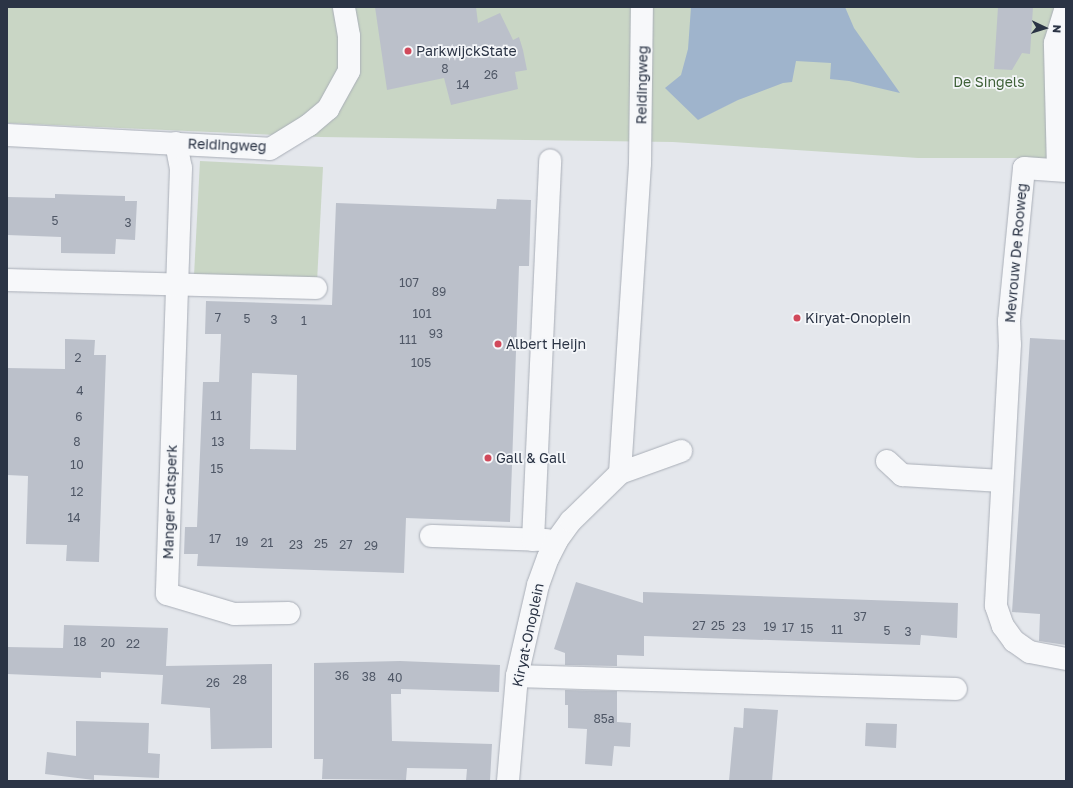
<!DOCTYPE html>
<style>
body{margin:0}
#map{position:relative;width:1073px;height:788px;overflow:hidden;background:#e4e7ec;font-family:"Golos Text",sans-serif}
div>[style]{position:absolute}
.green>*{inset:0;background:#c9d6c5}
.water>*{inset:0;background:#9fb4cc}
.building>*{inset:0;background:#bbc0ca}
.roads{filter:drop-shadow(0 0 1px #a9aeb7) drop-shadow(0 0 1px #a9aeb7)}
.minor>*{height:22px;margin:-11px;padding:0 11px;transform-origin:11px;border-radius:11px;background:#f7f8fa}
.dots>*{width:11px;height:11px;translate:-50% -50%;box-sizing:border-box;border:2px solid #f4f6f9;border-radius:50%}
span{translate:-50% -50%;white-space:nowrap;text-align:center;line-height:1.15;-webkit-text-stroke:3.5px #f4f6f9;paint-order:stroke}
.number-label{font-size:12px;color:#4f5766}
.number-label span{-webkit-text-stroke-width:0}
.poi-label{font-size:14px;color:#2b3445}
.left{translate:0 -50%;text-align:left}
.park-label{font-size:14px;color:#3f6138}
.street-label{font-size:14px;color:#2b3445}
.frame{position:absolute;inset:0;border:8px solid #2b3445;pointer-events:none}
.north{position:absolute;left:1025px;top:8px;width:40px;height:40px;-webkit-text-stroke:3px #f4f6f9;paint-order:stroke;rotate:94deg;font-size:11px;font-weight:700;line-height:16px;text-align:center;color:#2b3445}
.north::after{content:'';display:block;margin:auto;width:14px;height:18px;background:#2b3445;clip-path:polygon(50% 0,100% 100%,50% 72%,0 100%)}
</style>
<div id="map">
<div class="green">
<div style="clip-path:polygon(7px 7px,1066px 7px,1066px 158px,918px 158px,673px 142px,321px 137px,7px 123px)"></div>
<div style="clip-path:polygon(200px 161px,323px 167px,317px 282px,194px 276px)"></div>
</div>
<div class="water">
<div style="clip-path:polygon(691px 7px,845px 7px,854px 28px,900px 93px,849px 81px,830px 79px,831px 63px,796px 61px,792px 82px,783px 83px,738px 100px,698px 120px,665px 88px,681px 75px,688px 49px)"></div>
</div>
<div class="building">
<div style="clip-path:polygon(375px 7px,476px 7px,478px 23px,500px 13px,513px 40px,519px 37px,523px 50px,527px 70px,515px 72px,518px 89px,451px 105px,444px 78px,387px 90px)"></div>
<div style="clip-path:polygon(998px 7px,1033px 7px,1030px 54px,1022px 53px,1012px 70px,994px 69px)"></div>
<div style="clip-path:polygon(55px 194px,125px 196px,125px 201px,137px 201px,135px 240px,116px 239px,115px 254px,61px 253px,61px 237px,7px 235px,7px 197px,55px 198px)"></div>
<div style="clip-path:polygon(evenodd,497px 199px,531px 200px,529px 266px,519px 266px,510px 522px,406px 518px,404px 573px,197px 566px,198px 554px,184px 554px,185px 527px,197px 527px,203px 382px,219px 382px,221px 334px,205px 334px,206px 301px,332px 305px,336px 203px,496px 209px,497px 199px,252px 373px,297px 375px,296px 450px,250px 449px,252px 373px)"></div>
<div style="clip-path:polygon(1030px 338px,1066px 340px,1066px 645px,1039px 641px,1040px 614px,1012px 612px)"></div>
<div style="clip-path:polygon(65px 339px,95px 340px,94px 355px,106px 355px,99px 562px,66px 561px,67px 545px,26px 544px,28px 476px,7px 475px,7px 368px,65px 369px)"></div>
<div style="clip-path:polygon(576px 582px,643px 603px,643px 592px,958px 603px,957px 638px,921px 635px,920px 645px,644px 636px,644px 656px,617px 655px,617px 666px,565px 665px,565px 653px,554px 649px)"></div>
<div style="clip-path:polygon(64px 625px,168px 628px,166px 666px,272px 664px,272px 748px,211px 749px,210px 708px,161px 704px,163px 675px,101px 672px,101px 678px,7px 674px,7px 647px,63px 648px)"></div>
<div style="clip-path:polygon(400px 661px,500px 665px,499px 692px,401px 689px,401px 694px,391px 694px,392px 741px,492px 744px,490px 781px,466px 781px,467px 769px,407px 768px,406px 780px,322px 779px,323px 759px,314px 759px,314px 663px)"></div>
<div style="clip-path:polygon(565px 690px,617px 691px,617px 722px,631px 723px,630px 747px,614px 746px,612px 766px,585px 764px,587px 729px,568px 728px,568px 705px,565px 705px)"></div>
<div style="clip-path:polygon(744px 708px,778px 710px,772px 781px,729px 781px,734px 727px,743px 728px)"></div>
<div style="clip-path:polygon(76px 721px,149px 723px,148px 753px,160px 754px,159px 778px,94px 775px,94px 780px,45px 774px,47px 752px,76px 756px)"></div>
<div style="clip-path:polygon(866px 723px,897px 724px,896px 748px,865px 746px)"></div>
</div>
<div class="roads">
<div class="minor">
<div style="left:7px;top:135px;width:263px;rotate:3deg"></div>
<div style="left:270px;top:149px;width:46px;rotate:-31.6deg"></div>
<div style="left:309px;top:125px;width:25px;rotate:-40deg"></div>
<div style="left:328px;top:109px;width:43px;rotate:-61.1deg"></div>
<div style="left:349px;top:71px;width:35px;rotate:-90deg"></div>
<div style="left:349px;top:36px;width:29px;rotate:-100deg"></div>
<div style="left:176px;top:143px;width:25px;rotate:79deg"></div>
<div style="left:181px;top:168px;width:426px;rotate:91.9deg"></div>
<div style="left:167px;top:594px;width:70px;rotate:16.6deg"></div>
<div style="left:234px;top:614px;width:55px;rotate:-1deg"></div>
<div style="left:1058px;top:170px;width:127px;rotate:-91.4deg"></div>
<div style="left:1055px;top:43px;width:37px;rotate:-73deg"></div>
<div style="left:1066px;top:171px;width:42px;rotate:-175.9deg"></div>
<div style="left:1024px;top:168px;width:154px;rotate:95.6deg"></div>
<div style="left:1009px;top:321px;width:23px;rotate:88deg"></div>
<div style="left:1010px;top:344px;width:262px;rotate:93.1deg"></div>
<div style="left:996px;top:606px;width:21px;rotate:71deg"></div>
<div style="left:1003px;top:626px;width:19px;rotate:54deg"></div>
<div style="left:1014px;top:641px;width:19px;rotate:35deg"></div>
<div style="left:1030px;top:652px;width:37px;rotate:11deg"></div>
<div style="left:7px;top:280px;width:309px;rotate:1.5deg"></div>
<div style="left:887px;top:461px;width:21px;rotate:43deg"></div>
<div style="left:902px;top:475px;width:100px;rotate:3.4deg"></div>
<div style="left:620px;top:473px;width:65px;rotate:-19.8deg"></div>
<div style="left:431px;top:536px;width:116px;rotate:2deg"></div>
<div style="left:533px;top:540px;width:380px;rotate:-87.4deg"></div>
<div style="left:517px;top:676px;width:439px;rotate:1.7deg"></div>
<div style="left:508px;top:781px;width:105px;rotate:-85.1deg"></div>
<div style="left:517px;top:676px;width:93px;rotate:-77deg"></div>
<div style="left:538px;top:585px;width:29px;rotate:-70deg"></div>
<div style="left:548px;top:558px;width:20px;rotate:-63deg"></div>
<div style="left:557px;top:540px;width:24px;rotate:-54deg"></div>
<div style="left:571px;top:521px;width:69px;rotate:-44.4deg"></div>
<div style="left:620px;top:473px;width:311px;rotate:-86.3deg"></div>
<div style="left:640px;top:163px;width:156px;rotate:-89.3deg"></div>
</div>
</div>
<div class="dots">
<div style="left:408px;top:51px;background:#d1495b"></div>
<div style="left:797px;top:318px;background:#d1495b"></div>
<div style="left:498px;top:344px;background:#d1495b"></div>
<div style="left:488px;top:458px;background:#d1495b"></div>
</div>
<div class="number-label">
<span style="left:445px;top:69px">8</span>
<span style="left:491px;top:75px">26</span>
<span style="left:463px;top:85px">14</span>
<span style="left:55px;top:221px">5</span>
<span style="left:128px;top:223px">3</span>
<span style="left:409px;top:283px">107</span>
<span style="left:439px;top:292px">89</span>
<span style="left:422px;top:314px">101</span>
<span style="left:218px;top:318px">7</span>
<span style="left:247px;top:319px">5</span>
<span style="left:274px;top:320px">3</span>
<span style="left:304px;top:321px">1</span>
<span style="left:436px;top:334px">93</span>
<span style="left:408px;top:340px">111</span>
<span style="left:78px;top:358px">2</span>
<span style="left:421px;top:363px">105</span>
<span style="left:80px;top:391px">4</span>
<span style="left:216px;top:416px">11</span>
<span style="left:79px;top:417px">6</span>
<span style="left:77px;top:442px">8</span>
<span style="left:218px;top:442px">13</span>
<span style="left:77px;top:465px">10</span>
<span style="left:217px;top:469px">15</span>
<span style="left:77px;top:492px">12</span>
<span style="left:74px;top:518px">14</span>
<span style="left:215px;top:539px">17</span>
<span style="left:242px;top:542px">19</span>
<span style="left:267px;top:543px">21</span>
<span style="left:321px;top:544px">25</span>
<span style="left:296px;top:545px">23</span>
<span style="left:346px;top:545px">27</span>
<span style="left:371px;top:546px">29</span>
<span style="left:860px;top:617px">37</span>
<span style="left:699px;top:626px">27</span>
<span style="left:718px;top:626px">25</span>
<span style="left:739px;top:627px">23</span>
<span style="left:770px;top:627px">19</span>
<span style="left:788px;top:628px">17</span>
<span style="left:807px;top:629px">15</span>
<span style="left:837px;top:630px">11</span>
<span style="left:887px;top:631px">5</span>
<span style="left:908px;top:632px">3</span>
<span style="left:80px;top:642px">18</span>
<span style="left:108px;top:643px">20</span>
<span style="left:133px;top:644px">22</span>
<span style="left:342px;top:676px">36</span>
<span style="left:369px;top:677px">38</span>
<span style="left:395px;top:678px">40</span>
<span style="left:240px;top:680px">28</span>
<span style="left:213px;top:683px">26</span>
<span style="left:604px;top:719px">85a</span>
</div>
<div class="poi-label">
<span class="left" style="left:416px;top:51px">ParkwijckState</span>
<span class="left" style="left:805px;top:318px">Kiryat-Onoplein</span>
<span class="left" style="left:506px;top:344px">Albert Heijn</span>
<span class="left" style="left:496px;top:458px">Gall &amp; Gall</span>
</div>
<div class="park-label">
<span style="left:989px;top:82px">De Singels</span>
</div>
<div class="street-label">
<span style="left:642px;top:85px;rotate:-89deg">Reidingweg</span>
<span style="left:227px;top:145px;rotate:2deg">Reidingweg</span>
<span style="left:1016px;top:253px;rotate:-85deg">Mevrouw De Rooweg</span>
<span style="left:170px;top:502px;rotate:-88deg">Manger Catsperk</span>
<span style="left:528px;top:635px;rotate:-78deg">Kiryat-Onoplein</span>
</div>
<div class="frame"></div>
<div class="north">N</div>
</div>
